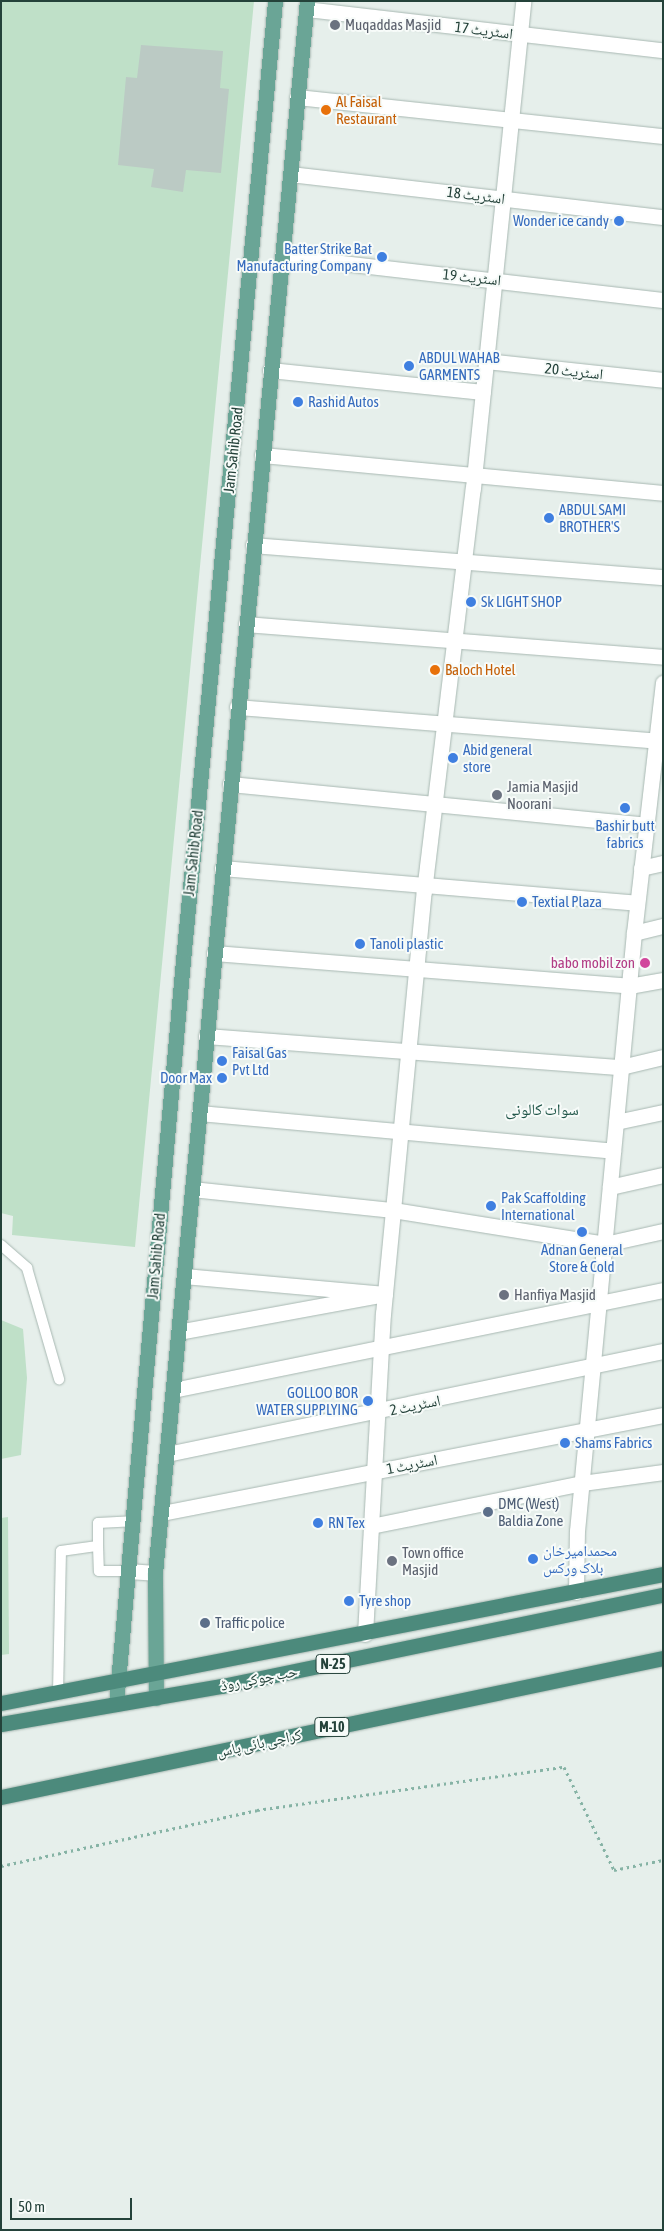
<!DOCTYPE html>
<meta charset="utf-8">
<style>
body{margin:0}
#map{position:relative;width:664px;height:2231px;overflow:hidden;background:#e6efeb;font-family:"Asap Condensed","Noto Naskh Arabic",sans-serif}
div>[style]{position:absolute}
.green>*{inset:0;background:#bfe0c8}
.building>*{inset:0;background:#bbcac4}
.path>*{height:3px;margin-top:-1.5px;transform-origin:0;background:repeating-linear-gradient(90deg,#86b3a5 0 2.5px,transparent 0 6.5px)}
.roads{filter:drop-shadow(0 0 1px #a8b8b2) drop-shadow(0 0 1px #a8b8b2)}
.service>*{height:10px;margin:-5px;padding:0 5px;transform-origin:5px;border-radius:5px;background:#fff}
.minor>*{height:15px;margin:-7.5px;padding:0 7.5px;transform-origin:7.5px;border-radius:7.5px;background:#fff}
.secondary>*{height:15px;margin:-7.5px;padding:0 7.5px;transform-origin:7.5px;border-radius:7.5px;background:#fff}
.primary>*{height:15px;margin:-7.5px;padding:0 7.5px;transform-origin:7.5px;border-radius:7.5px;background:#6aa596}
.trunk>*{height:15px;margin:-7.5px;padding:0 7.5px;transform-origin:7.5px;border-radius:7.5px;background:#4c8a7c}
.dots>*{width:14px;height:14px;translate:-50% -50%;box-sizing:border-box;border:2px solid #f7fbf9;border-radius:50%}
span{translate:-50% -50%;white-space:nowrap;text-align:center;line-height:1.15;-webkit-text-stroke:4px #f7fbf9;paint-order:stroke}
.shield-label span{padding:1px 4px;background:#f7fbf9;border:1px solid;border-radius:4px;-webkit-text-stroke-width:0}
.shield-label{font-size:14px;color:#24423a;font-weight:700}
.worship-label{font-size:15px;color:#5b616d}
.left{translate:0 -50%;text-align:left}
.street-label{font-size:15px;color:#24423a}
.food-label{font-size:15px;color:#c56008}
.shop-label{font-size:15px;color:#366cbe}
.right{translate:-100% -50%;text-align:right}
.hotel-label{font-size:15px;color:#b23c85}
.service-label{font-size:15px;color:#4e5e75}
.neighbourhood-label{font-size:16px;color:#1f5548}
.frame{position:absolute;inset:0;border:2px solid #24423a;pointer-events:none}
.scale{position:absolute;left:10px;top:2198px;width:122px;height:22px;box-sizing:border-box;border:2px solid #24423a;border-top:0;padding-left:6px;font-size:15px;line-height:18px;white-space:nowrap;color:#24423a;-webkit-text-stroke:4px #f7fbf9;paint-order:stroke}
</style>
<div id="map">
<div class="green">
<div style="clip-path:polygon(1px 1px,254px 1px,135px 1247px,12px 1235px,13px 1216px,1px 1213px)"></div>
<div style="clip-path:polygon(1px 1320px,23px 1329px,27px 1378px,21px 1455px,1px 1459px)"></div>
<div style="clip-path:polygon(8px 1517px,9px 1654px,1px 1655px,1px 1518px)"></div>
</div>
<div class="building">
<div style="clip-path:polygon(141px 45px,223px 51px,220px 88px,229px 89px,221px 173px,186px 170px,183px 192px,151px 187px,154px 169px,118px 165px,126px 77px,137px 78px)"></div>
</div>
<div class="path">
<div style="left:1px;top:1866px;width:262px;rotate:-12.3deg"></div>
<div style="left:257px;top:1810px;width:310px;rotate:-8deg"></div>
<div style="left:564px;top:1767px;width:114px;rotate:64.1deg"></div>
<div style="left:614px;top:1870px;width:50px;rotate:-11.5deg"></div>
</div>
<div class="roads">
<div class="service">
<div style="left:1px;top:1245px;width:35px;rotate:41deg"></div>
<div style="left:27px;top:1268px;width:116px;rotate:73.9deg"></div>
<div style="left:98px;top:1546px;width:23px;rotate:-90deg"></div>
<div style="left:98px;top:1523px;width:34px;rotate:-3deg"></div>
<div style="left:58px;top:1693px;width:142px;rotate:-88.8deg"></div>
<div style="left:61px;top:1551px;width:37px;rotate:-8deg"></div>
<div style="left:98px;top:1546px;width:25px;rotate:88deg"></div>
<div style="left:99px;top:1571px;width:29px"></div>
</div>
<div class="minor">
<div style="left:306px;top:9px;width:359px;rotate:6.6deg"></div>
<div style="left:297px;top:97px;width:368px;rotate:6.1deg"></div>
<div style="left:290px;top:174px;width:375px;rotate:6.6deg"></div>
<div style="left:282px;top:256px;width:384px;rotate:6.6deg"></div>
<div style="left:486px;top:361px;width:178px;rotate:6.1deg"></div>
<div style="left:270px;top:370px;width:214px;rotate:5.9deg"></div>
<div style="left:262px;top:455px;width:403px;rotate:5.4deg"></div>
<div style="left:253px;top:545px;width:411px;rotate:4.5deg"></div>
<div style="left:246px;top:624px;width:418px;rotate:4.5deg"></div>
<div style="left:237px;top:707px;width:427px;rotate:4.6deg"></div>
<div style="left:230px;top:784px;width:418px;rotate:5.6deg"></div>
<div style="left:222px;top:868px;width:416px;rotate:4.8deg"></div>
<div style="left:641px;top:868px;width:23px;rotate:-13deg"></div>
<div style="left:634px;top:933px;width:30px;rotate:-14deg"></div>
<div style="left:214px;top:953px;width:416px;rotate:4.5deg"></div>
<div style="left:629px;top:986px;width:35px;rotate:-10deg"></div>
<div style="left:206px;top:1036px;width:416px;rotate:4.3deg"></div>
<div style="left:621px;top:1067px;width:43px;rotate:-13.4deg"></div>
<div style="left:199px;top:1113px;width:416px;rotate:5.2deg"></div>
<div style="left:616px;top:1122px;width:48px;rotate:-12deg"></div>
<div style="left:610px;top:1187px;width:54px;rotate:-12.8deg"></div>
<div style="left:192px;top:1189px;width:202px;rotate:6deg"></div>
<div style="left:393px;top:1210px;width:215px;rotate:9.1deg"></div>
<div style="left:605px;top:1244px;width:59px;rotate:-12.6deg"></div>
<div style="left:178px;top:1332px;width:210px;rotate:-10.4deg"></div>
<div style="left:385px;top:1294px;width:202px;rotate:-174.9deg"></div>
<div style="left:173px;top:1390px;width:500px;rotate:-11.53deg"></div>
<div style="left:167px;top:1454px;width:507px;rotate:-11.73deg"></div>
<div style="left:162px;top:1513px;width:510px;rotate:-11.07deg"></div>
<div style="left:371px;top:1526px;width:215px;rotate:-11.5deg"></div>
<div style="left:582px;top:1483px;width:82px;rotate:-7.7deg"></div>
<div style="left:576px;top:1592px;width:61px;rotate:-89.1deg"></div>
<div style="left:577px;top:1531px;width:601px;rotate:-84.56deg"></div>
<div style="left:634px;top:933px;width:252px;rotate:-83.4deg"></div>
<div style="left:365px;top:1634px;width:321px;rotate:-86.8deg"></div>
<div style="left:383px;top:1314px;width:425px;rotate:-84.5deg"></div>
<div style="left:424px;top:891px;width:406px;rotate:-83.1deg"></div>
<div style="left:473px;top:488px;width:490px;rotate:-84.1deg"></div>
</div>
<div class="secondary">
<div style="left:128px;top:1571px;width:27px;rotate:4deg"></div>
</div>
<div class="primary">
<div style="left:156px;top:1698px;width:125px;rotate:-90.5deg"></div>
<div style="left:155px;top:1573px;width:1579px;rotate:-84.48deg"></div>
<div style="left:116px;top:1704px;width:757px;rotate:-84.85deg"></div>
<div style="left:184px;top:950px;width:953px;rotate:-84.52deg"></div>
</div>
<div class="trunk">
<div style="left:1px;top:1703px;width:674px;rotate:-11.03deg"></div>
<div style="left:1px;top:1724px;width:224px;rotate:-9.8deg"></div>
<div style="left:222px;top:1686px;width:450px;rotate:-11.7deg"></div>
<div style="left:1px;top:1797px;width:676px;rotate:-11.86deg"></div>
</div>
</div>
<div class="dots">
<div style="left:335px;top:25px;background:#6b7280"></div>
<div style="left:326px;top:110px;background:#e8710a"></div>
<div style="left:619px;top:221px;background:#3f7fe0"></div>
<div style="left:382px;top:257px;background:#3f7fe0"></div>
<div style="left:409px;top:366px;background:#3f7fe0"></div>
<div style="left:298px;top:402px;background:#3f7fe0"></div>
<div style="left:549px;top:518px;background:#3f7fe0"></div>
<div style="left:471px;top:602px;background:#3f7fe0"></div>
<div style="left:435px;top:670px;background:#e8710a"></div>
<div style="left:453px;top:758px;background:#3f7fe0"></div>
<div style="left:497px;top:795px;background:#6b7280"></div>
<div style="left:625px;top:808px;background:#3f7fe0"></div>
<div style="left:522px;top:902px;background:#3f7fe0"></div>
<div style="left:360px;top:944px;background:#3f7fe0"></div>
<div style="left:645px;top:963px;background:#d1479c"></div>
<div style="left:222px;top:1061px;background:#3f7fe0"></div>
<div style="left:222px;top:1078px;background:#3f7fe0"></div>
<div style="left:491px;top:1206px;background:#3f7fe0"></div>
<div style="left:582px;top:1232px;background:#3f7fe0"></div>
<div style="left:504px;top:1295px;background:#6b7280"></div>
<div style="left:368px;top:1401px;background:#3f7fe0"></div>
<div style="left:565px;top:1443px;background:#3f7fe0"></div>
<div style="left:488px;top:1512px;background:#5c6f8a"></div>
<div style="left:318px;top:1523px;background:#3f7fe0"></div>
<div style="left:533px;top:1559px;background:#3f7fe0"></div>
<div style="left:392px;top:1561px;background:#6b7280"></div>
<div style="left:349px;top:1601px;background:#3f7fe0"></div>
<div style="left:205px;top:1623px;background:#5c6f8a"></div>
</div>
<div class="shield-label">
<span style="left:333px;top:1664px">N-25</span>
<span style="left:332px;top:1727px">M-10</span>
</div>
<div class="worship-label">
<span class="left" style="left:345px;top:25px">Muqaddas Masjid</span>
<span class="left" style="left:507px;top:795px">Jamia Masjid<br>Noorani</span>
<span class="left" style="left:514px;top:1295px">Hanfiya Masjid</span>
<span class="left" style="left:402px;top:1561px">Town office<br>Masjid</span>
</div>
<div class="street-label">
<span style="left:484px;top:30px;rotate:7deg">اسٹریٹ 17</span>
<span style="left:476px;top:195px;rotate:7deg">اسٹریٹ 18</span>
<span style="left:472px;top:277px;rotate:6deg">اسٹریٹ 19</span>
<span style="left:574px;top:371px;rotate:6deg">اسٹریٹ 20</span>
<span style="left:233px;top:450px;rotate:-84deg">Jam Sahib Road</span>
<span style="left:193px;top:853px;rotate:-84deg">Jam Sahib Road</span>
<span style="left:156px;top:1256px;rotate:-85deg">Jam Sahib Road</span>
<span style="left:415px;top:1405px;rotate:-12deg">اسٹریٹ 2</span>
<span style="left:412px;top:1464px;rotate:-11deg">اسٹریٹ 1</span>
<span style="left:259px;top:1678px;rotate:-11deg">حب چوکی روڈ</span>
<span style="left:259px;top:1743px;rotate:-12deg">کراچی بائی پاس</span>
</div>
<div class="food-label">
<span class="left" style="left:336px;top:110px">Al Faisal<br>Restaurant</span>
<span class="left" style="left:445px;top:670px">Baloch Hotel</span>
</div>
<div class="shop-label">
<span class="right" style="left:609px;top:221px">Wonder ice candy</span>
<span class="right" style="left:372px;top:257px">Batter Strike Bat<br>Manufacturing Company</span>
<span class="left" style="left:419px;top:366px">ABDUL WAHAB<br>GARMENTS</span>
<span class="left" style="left:308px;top:402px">Rashid Autos</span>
<span class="left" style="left:559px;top:518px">ABDUL SAMI<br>BROTHER'S</span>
<span class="left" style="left:481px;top:602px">Sk LIGHT SHOP</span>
<span class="left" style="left:463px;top:758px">Abid general<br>store</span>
<span style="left:625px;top:834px">Bashir butt<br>fabrics</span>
<span class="left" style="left:532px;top:902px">Textial Plaza</span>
<span class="left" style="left:370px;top:944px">Tanoli plastic</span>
<span class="left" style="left:232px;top:1061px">Faisal Gas<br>Pvt Ltd</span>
<span class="right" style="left:212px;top:1078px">Door Max</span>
<span class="left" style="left:501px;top:1206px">Pak Scaffolding<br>International</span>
<span style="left:582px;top:1258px">Adnan General<br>Store &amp; Cold</span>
<span class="right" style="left:358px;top:1401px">GOLLOO BOR<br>WATER SUPPLYING</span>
<span class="left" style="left:575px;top:1443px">Shams Fabrics</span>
<span class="left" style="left:328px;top:1523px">RN Tex</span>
<span class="left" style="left:543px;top:1559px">محمداميرخان<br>بلاک ورکس</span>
<span class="left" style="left:359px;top:1601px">Tyre shop</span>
</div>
<div class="hotel-label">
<span class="right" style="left:635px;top:963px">babo mobil zon</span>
</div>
<div class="service-label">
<span class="left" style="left:498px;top:1512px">DMC (West)<br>Baldia Zone</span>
<span class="left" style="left:215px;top:1623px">Traffic police</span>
</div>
<div class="neighbourhood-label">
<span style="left:542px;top:1109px">سوات کالونی</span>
</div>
<div class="frame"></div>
<div class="scale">50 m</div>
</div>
